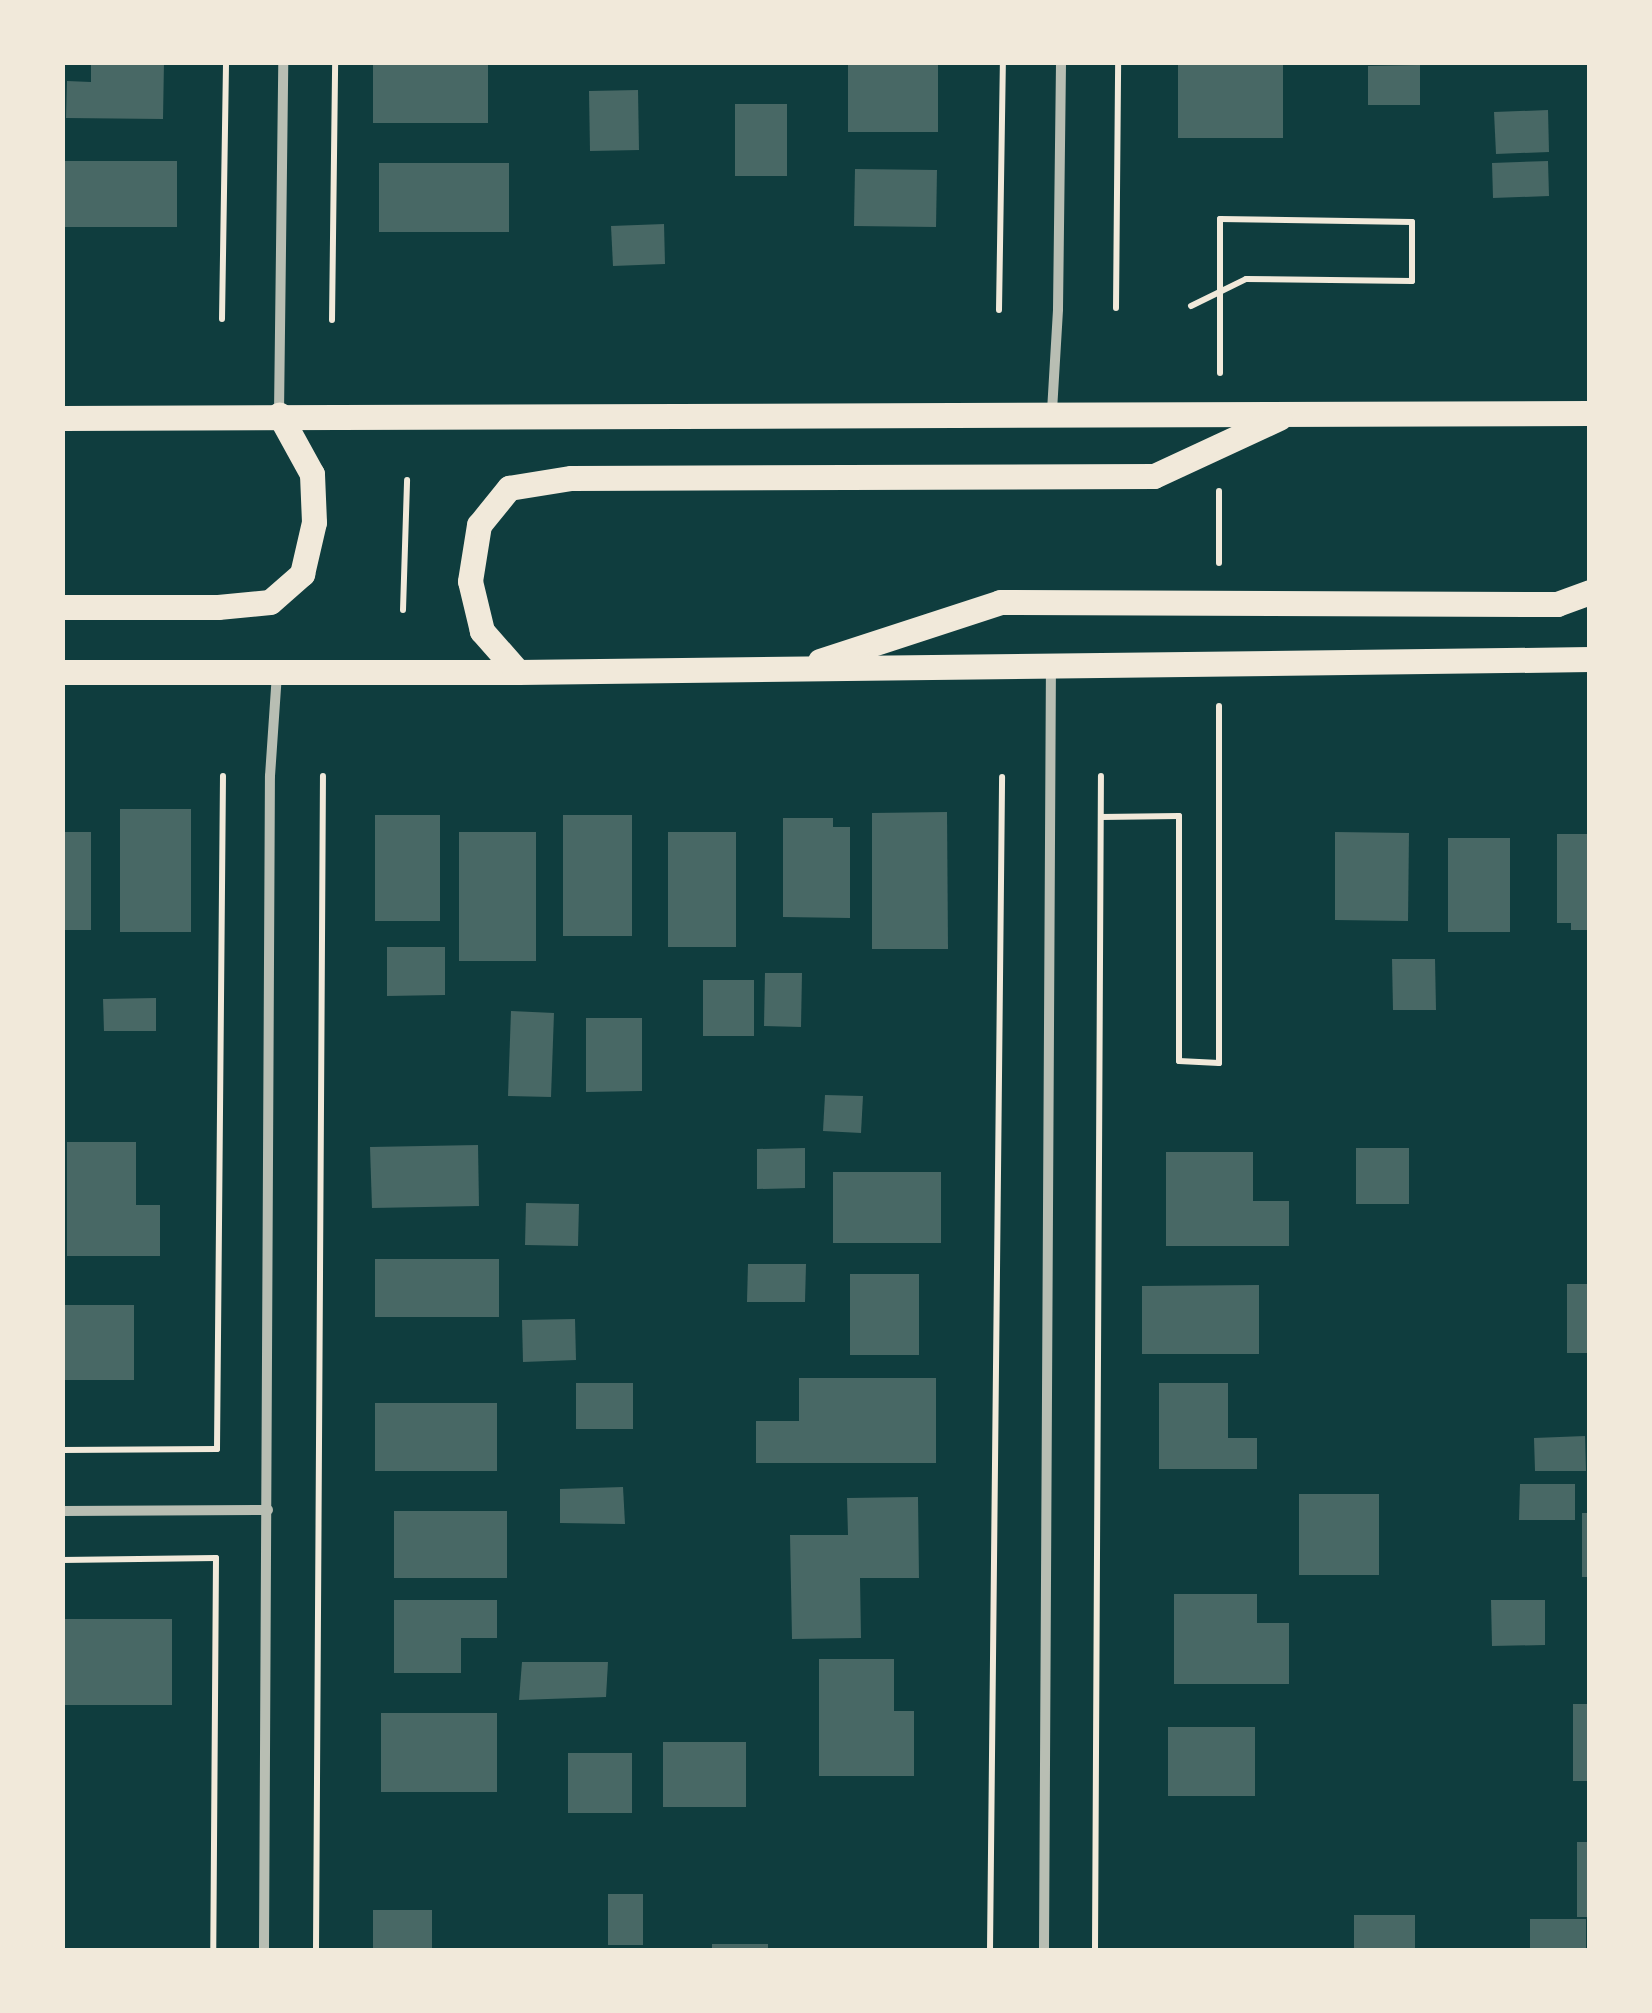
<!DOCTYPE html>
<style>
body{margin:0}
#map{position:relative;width:1652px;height:2013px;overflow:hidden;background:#0f3d3e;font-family:Figtree,sans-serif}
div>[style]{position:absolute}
.building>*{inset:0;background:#486865}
.path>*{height:6px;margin:-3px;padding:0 3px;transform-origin:3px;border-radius:3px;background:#f1e9da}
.minor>*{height:10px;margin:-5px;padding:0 5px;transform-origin:5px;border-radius:5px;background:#b8beb3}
.primary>*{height:25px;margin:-12.5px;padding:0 12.5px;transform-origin:12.5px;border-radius:12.5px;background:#f1e9da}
span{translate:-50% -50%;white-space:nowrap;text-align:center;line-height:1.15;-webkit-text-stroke:10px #f1e9da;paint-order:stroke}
.frame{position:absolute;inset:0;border:65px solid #f1e9da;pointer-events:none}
</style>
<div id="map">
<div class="building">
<div style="clip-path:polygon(91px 62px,164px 62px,163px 119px,66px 118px,67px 81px,91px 82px)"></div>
<div style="clip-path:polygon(373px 62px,488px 62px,488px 123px,373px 123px)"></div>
<div style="clip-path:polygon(848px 62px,938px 62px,938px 132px,848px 132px)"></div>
<div style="clip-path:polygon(1178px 62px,1283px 62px,1283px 138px,1178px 138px)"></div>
<div style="clip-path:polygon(1420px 65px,1420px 105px,1368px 105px,1368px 66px)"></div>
<div style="clip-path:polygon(638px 90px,639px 150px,590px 151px,589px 91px)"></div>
<div style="clip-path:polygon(735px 104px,787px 104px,787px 176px,735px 176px)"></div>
<div style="clip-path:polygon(1548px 110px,1549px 152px,1496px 154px,1494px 112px)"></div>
<div style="clip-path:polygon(62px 161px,177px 161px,177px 227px,62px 227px)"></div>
<div style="clip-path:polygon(1548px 161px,1549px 196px,1493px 198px,1492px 163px)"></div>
<div style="clip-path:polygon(379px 163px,509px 163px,509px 232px,379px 232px)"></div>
<div style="clip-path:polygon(855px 169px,937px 170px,936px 227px,854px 226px)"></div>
<div style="clip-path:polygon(664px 224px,665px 264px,613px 266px,611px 226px)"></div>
<div style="clip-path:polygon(120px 809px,191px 809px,191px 932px,120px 932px)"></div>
<div style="clip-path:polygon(947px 812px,948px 949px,872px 949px,872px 813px)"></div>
<div style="clip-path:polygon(375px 815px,440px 815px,440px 921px,375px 921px)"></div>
<div style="clip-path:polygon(563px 815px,632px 815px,632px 936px,563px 936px)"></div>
<div style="clip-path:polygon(783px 818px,833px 818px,833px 827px,850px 827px,850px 918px,783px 917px)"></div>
<div style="clip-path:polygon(62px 832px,91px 832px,91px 930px,62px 930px)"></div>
<div style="clip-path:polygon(459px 832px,536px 832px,536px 961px,459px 961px)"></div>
<div style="clip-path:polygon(668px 832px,736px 832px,736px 947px,668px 947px)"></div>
<div style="clip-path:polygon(1335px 832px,1409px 833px,1408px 921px,1335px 920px)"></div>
<div style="clip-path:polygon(1557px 834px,1590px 834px,1590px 930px,1571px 930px,1571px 923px,1557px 923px)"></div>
<div style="clip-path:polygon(1448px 838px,1510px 838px,1510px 932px,1448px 932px)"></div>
<div style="clip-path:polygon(387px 947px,445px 947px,445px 995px,387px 996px)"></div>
<div style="clip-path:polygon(1392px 959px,1435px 959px,1436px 1010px,1393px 1010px)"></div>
<div style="clip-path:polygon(765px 973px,802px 973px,801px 1027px,764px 1026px)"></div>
<div style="clip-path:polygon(703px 980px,754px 980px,754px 1036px,703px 1036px)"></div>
<div style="clip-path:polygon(156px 998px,156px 1031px,104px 1031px,103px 999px)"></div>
<div style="clip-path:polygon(511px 1011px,554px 1013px,551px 1097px,508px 1096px)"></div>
<div style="clip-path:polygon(586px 1018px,642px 1018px,642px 1091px,586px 1092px)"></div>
<div style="clip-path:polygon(825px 1095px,863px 1096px,861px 1133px,823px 1131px)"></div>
<div style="clip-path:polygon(67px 1142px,136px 1142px,136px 1205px,160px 1205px,160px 1256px,67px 1256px)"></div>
<div style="clip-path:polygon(478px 1145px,479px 1206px,372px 1208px,370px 1147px)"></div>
<div style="clip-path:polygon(805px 1148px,805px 1188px,757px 1189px,757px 1149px)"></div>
<div style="clip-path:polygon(1356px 1148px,1409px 1148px,1409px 1204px,1356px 1204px)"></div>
<div style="clip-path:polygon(1166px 1152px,1253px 1152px,1253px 1201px,1289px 1201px,1289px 1246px,1166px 1246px)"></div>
<div style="clip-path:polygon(833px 1172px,941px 1172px,941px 1243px,833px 1243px)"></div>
<div style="clip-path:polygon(526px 1203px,579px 1204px,578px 1246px,525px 1245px)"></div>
<div style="clip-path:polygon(375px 1259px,499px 1259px,499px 1317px,375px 1317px)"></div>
<div style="clip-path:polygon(748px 1264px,806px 1264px,805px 1302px,747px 1302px)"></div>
<div style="clip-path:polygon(850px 1274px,919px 1274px,919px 1355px,850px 1355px)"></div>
<div style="clip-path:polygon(1567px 1284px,1590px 1284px,1590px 1353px,1567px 1353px)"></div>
<div style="clip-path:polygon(1259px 1285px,1259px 1354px,1142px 1354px,1142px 1286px)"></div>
<div style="clip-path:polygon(62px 1305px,134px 1305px,134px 1380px,62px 1380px)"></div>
<div style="clip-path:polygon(575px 1319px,576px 1360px,523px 1362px,522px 1320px)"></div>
<div style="clip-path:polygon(799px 1378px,936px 1378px,936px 1463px,756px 1463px,756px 1421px,799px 1421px)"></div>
<div style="clip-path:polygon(576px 1383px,633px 1383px,633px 1429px,576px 1429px)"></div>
<div style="clip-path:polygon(1159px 1383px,1228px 1383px,1228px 1438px,1257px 1438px,1257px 1469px,1159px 1469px)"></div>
<div style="clip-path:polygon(375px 1403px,497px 1403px,497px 1471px,375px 1471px)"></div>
<div style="clip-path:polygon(1585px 1436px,1586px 1471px,1535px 1471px,1534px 1438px)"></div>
<div style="clip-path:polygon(1520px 1484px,1575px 1484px,1575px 1520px,1519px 1520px)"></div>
<div style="clip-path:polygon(623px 1487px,625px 1524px,560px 1523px,560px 1489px)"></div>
<div style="clip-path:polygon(1299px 1494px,1379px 1494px,1379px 1575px,1299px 1575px)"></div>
<div style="clip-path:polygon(918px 1497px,919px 1578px,860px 1578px,861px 1638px,792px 1639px,790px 1535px,848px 1535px,847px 1498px)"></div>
<div style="clip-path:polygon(394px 1511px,507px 1511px,507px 1578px,394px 1578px)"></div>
<div style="clip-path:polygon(1582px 1513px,1590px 1513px,1590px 1577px,1582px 1577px)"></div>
<div style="clip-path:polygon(1174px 1594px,1257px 1594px,1257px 1623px,1289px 1623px,1289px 1684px,1174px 1684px)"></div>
<div style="clip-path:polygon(394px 1600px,497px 1600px,497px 1638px,461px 1638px,461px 1673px,394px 1673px)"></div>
<div style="clip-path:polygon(1491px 1600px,1545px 1600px,1545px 1645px,1492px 1646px)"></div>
<div style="clip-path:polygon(62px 1619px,172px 1619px,172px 1705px,62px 1705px)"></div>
<div style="clip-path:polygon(819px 1659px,894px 1659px,894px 1711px,914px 1711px,914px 1776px,819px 1776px)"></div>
<div style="clip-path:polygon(522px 1662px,608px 1662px,606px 1697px,519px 1700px)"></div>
<div style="clip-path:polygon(1573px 1704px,1590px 1704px,1590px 1781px,1573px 1781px)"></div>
<div style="clip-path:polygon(381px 1713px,497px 1713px,497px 1792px,381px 1792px)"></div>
<div style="clip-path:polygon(1168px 1727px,1255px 1727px,1255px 1796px,1168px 1796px)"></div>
<div style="clip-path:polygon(663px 1742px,746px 1742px,746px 1807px,663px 1807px)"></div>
<div style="clip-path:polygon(568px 1753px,632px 1753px,632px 1813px,568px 1813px)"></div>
<div style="clip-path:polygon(1577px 1842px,1590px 1842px,1590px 1917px,1577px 1917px)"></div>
<div style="clip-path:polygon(608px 1894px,643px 1894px,643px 1945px,608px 1945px)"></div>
<div style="clip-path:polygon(373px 1910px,432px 1910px,432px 1950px,373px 1950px)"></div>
<div style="clip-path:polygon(1354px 1915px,1415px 1915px,1415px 1950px,1354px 1950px)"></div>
<div style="clip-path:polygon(1530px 1919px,1586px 1919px,1586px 1950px,1530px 1950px)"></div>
<div style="clip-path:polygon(712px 1944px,768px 1944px,768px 1950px,712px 1950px)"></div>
</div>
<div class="path">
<div style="left:1191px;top:306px;width:61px;rotate:-26.1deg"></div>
<div style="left:1246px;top:279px;width:166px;rotate:0.7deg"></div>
<div style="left:1412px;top:281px;width:59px;rotate:-90deg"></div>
<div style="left:1412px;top:222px;width:192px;rotate:-179.1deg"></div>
<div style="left:1220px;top:219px;width:154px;rotate:90deg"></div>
<div style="left:1116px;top:308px;width:246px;rotate:-89.5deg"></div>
<div style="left:999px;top:310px;width:248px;rotate:-89.1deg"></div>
<div style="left:222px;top:319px;width:257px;rotate:-89.1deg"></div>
<div style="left:332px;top:320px;width:258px;rotate:-89.3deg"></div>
<div style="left:1219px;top:563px;width:72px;rotate:-90deg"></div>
<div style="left:403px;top:610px;width:130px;rotate:-88.2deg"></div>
<div style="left:1101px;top:817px;width:78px;rotate:-0.7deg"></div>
<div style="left:1179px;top:816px;width:245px;rotate:90deg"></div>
<div style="left:1179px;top:1061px;width:40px;rotate:2.9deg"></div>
<div style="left:1219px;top:1063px;width:357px;rotate:-90deg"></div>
<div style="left:62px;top:1450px;width:155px;rotate:-0.4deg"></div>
<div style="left:217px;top:1449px;width:673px;rotate:-89.49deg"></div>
<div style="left:62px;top:1560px;width:154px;rotate:-0.7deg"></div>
<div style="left:216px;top:1558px;width:392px;rotate:90.4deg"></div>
<div style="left:316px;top:1950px;width:1174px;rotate:-89.66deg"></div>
<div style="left:990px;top:1950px;width:1173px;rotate:-89.41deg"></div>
<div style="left:1095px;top:1950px;width:1174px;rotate:-89.71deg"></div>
</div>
<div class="minor">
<div style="left:1052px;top:411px;width:102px;rotate:-86.6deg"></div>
<div style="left:1058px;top:309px;width:247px;rotate:-89.3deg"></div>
<div style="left:279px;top:413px;width:351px;rotate:-89.3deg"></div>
<div style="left:62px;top:1511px;width:206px;rotate:-0.3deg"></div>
<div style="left:264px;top:1950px;width:1174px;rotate:-89.71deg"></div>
<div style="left:270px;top:776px;width:103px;rotate:-86.1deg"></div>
<div style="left:1044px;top:1950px;width:1283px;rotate:-89.69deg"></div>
</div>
<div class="primary">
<div style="left:62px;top:418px;width:1528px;rotate:-0.19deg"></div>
<div style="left:62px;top:607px;width:156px"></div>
<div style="left:218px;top:607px;width:52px;rotate:-5.5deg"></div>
<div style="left:270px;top:602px;width:43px;rotate:-41.2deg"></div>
<div style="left:302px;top:574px;width:53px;rotate:-77deg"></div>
<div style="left:314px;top:522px;width:48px;rotate:-92.4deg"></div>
<div style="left:312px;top:474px;width:68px;rotate:-118.8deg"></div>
<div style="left:820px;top:661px;width:189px;rotate:-18.1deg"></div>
<div style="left:1000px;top:602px;width:557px;rotate:0.21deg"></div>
<div style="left:1557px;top:604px;width:35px;rotate:-20deg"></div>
<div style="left:62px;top:672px;width:456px"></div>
<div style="left:518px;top:672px;width:1072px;rotate:-0.69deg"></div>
<div style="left:518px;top:672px;width:55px;rotate:-131.3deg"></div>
<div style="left:482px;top:631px;width:51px;rotate:-103.5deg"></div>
<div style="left:470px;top:581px;width:57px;rotate:-80.9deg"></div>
<div style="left:479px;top:525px;width:48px;rotate:-51deg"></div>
<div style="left:509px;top:488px;width:63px;rotate:-9.2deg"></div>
<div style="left:571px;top:478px;width:583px;rotate:-0.2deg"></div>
<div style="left:1154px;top:476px;width:138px;rotate:-24.9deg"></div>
</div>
<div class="frame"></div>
</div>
